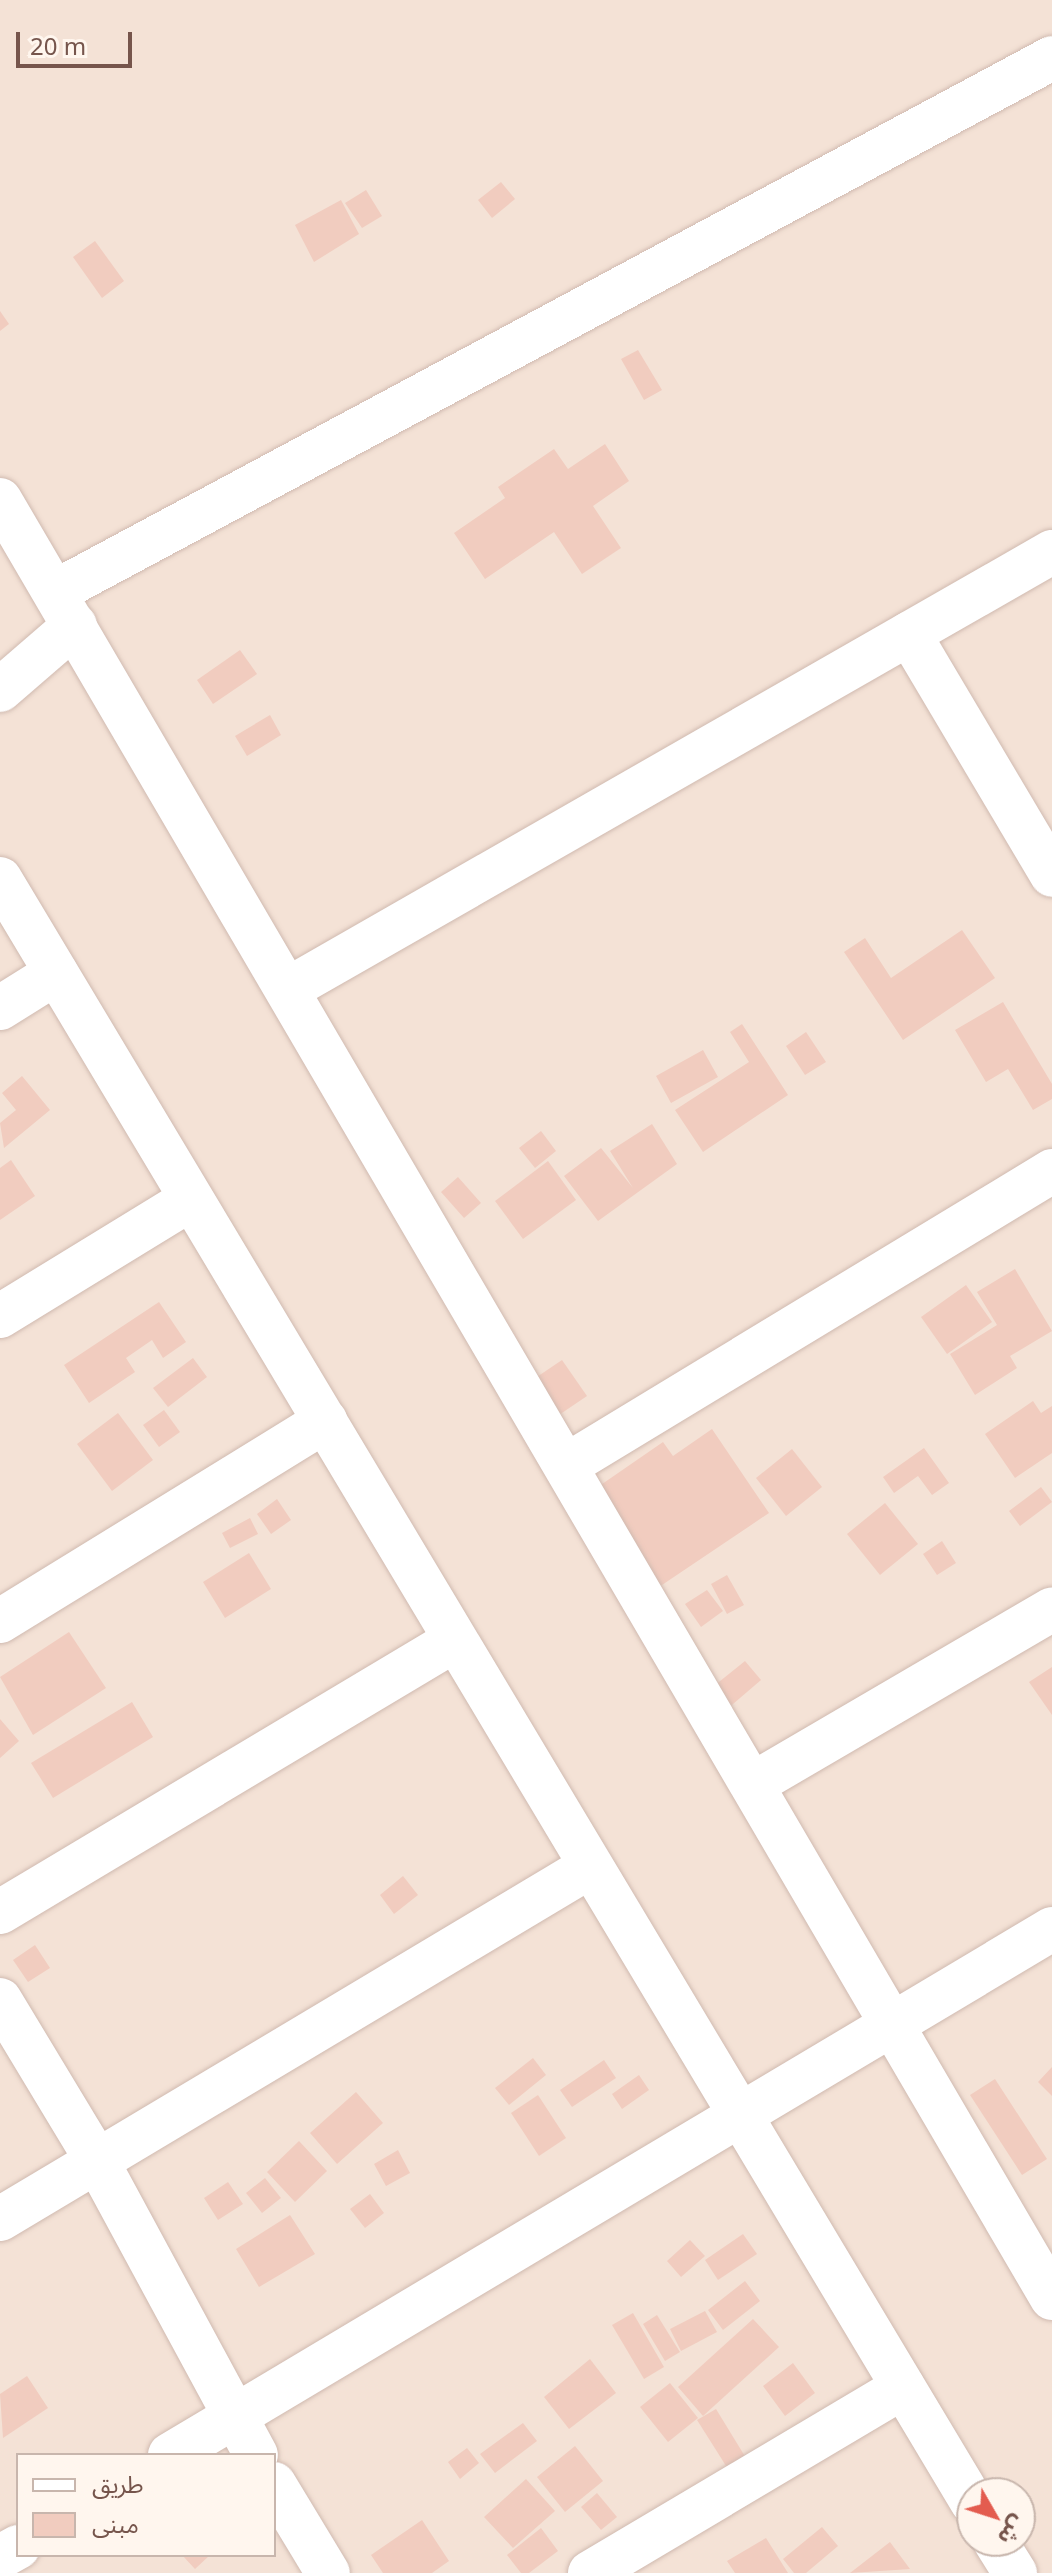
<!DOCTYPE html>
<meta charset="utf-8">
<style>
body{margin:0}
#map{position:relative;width:1052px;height:2573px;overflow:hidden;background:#fcf1e7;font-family:"Noto Sans","Noto Sans Arabic",sans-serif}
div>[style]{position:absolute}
.residential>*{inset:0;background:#f4e2d6}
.building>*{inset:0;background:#f1ccbf}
.roads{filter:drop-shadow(0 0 2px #d0bab0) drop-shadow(0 0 2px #d0bab0)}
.minor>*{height:44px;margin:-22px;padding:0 22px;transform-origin:22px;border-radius:22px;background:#fff}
.tertiary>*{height:44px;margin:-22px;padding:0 22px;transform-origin:22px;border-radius:22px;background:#fff}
span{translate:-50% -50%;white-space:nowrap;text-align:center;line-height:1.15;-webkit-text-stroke:7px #fff6ee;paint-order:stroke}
.legend{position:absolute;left:16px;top:2453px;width:260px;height:104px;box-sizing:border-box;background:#fff6ee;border:2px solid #c8b6ad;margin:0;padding:10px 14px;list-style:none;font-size:24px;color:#76554c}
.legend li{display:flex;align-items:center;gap:16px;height:40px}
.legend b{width:40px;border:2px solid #c8b6ad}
.north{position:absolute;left:956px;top:2477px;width:80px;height:80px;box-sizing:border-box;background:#fff6ee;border:2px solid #c8b6ad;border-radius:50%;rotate:129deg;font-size:22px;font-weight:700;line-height:32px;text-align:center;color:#76554c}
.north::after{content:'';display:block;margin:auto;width:28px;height:36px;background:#e35c4f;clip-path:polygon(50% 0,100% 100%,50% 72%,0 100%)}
.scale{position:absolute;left:16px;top:32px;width:116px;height:36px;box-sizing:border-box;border:4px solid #76554c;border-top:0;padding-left:10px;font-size:24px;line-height:28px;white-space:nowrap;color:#76554c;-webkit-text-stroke:6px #fff6ee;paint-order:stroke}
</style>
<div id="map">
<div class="residential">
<div style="clip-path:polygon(evenodd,0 0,1052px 0,1052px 2573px,0 2573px,0 0,18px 2455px,274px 2455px,274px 2555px,18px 2555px,18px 2455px,0 0,972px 2493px,1020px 2493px,1020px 2541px,972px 2541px,972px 2493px)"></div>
</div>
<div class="building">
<div style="clip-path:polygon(501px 182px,515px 199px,492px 218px,478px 200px)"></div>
<div style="clip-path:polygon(366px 190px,382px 216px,362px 228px,345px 203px)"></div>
<div style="clip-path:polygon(341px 200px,359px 234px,314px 262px,295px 225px)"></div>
<div style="clip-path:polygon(95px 241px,124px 281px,102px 298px,73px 257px)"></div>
<div style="clip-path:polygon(0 311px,9px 324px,0 331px)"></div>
<div style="clip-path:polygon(638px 350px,662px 390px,644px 400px,621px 359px)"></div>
<div style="clip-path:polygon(605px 444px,629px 481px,593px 506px,621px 548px,582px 574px,554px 532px,485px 579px,454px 533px,505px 498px,498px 487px,554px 449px,568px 469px)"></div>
<div style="clip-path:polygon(240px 650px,257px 674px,213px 704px,197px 680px)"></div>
<div style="clip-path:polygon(270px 715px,281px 735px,247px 756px,235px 736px)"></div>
<div style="clip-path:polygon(962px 930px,995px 978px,903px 1040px,844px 952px,865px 938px,891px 978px)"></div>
<div style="clip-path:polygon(1003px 1002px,1052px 1084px,1052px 1099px,1033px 1110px,1008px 1069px,986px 1082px,955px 1030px)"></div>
<div style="clip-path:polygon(742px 1024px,788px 1095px,703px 1152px,675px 1110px,749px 1062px,730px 1032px)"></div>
<div style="clip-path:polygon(806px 1032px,826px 1062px,805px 1075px,786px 1046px)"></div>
<div style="clip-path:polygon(703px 1050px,718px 1077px,671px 1103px,656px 1076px)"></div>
<div style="clip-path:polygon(22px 1076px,50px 1110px,4px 1148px,0 1123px,16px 1110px,2px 1093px)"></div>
<div style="clip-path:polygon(652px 1124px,677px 1164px,598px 1221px,564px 1176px,601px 1148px,633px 1188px,610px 1151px)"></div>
<div style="clip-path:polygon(541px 1131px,556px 1151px,535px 1168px,519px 1148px)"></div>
<div style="clip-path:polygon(11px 1160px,35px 1196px,0 1220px,0 1168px)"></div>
<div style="clip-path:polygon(548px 1161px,576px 1200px,523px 1239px,495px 1201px)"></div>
<div style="clip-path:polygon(458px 1177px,481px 1203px,464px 1218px,441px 1192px)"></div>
<div style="clip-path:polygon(1015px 1269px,1052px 1331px,1010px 1356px,1017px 1368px,975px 1395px,950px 1354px,997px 1325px,977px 1292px)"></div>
<div style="clip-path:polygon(966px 1285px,992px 1322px,947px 1354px,921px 1317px)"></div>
<div style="clip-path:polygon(159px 1302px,186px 1342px,163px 1358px,152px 1340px,126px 1358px,135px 1372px,89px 1403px,64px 1365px)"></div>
<div style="clip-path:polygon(193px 1358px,207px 1377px,168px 1407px,153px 1388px)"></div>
<div style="clip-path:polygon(562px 1360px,587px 1396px,550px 1421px,525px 1385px)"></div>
<div style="clip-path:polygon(1033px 1401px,1041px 1413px,1052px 1406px,1052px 1453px,1015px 1478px,985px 1434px)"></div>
<div style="clip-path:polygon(164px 1410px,180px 1432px,159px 1447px,143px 1425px)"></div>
<div style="clip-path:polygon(118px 1413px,153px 1460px,112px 1491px,77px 1444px)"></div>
<div style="clip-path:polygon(712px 1429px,769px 1513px,659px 1587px,592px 1491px,663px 1442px,673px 1456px)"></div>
<div style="clip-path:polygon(924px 1448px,949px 1483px,932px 1495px,918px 1476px,894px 1493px,883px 1477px)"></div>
<div style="clip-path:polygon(792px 1449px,822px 1487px,786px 1516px,756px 1478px)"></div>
<div style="clip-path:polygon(1041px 1487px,1052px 1502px,1020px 1526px,1009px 1511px)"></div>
<div style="clip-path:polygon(277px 1499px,291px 1520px,271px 1534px,257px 1514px)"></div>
<div style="clip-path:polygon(885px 1503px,918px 1544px,880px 1575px,847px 1534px)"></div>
<div style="clip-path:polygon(250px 1518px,258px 1534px,230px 1548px,222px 1533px)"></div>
<div style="clip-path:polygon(942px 1541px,956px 1563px,937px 1575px,923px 1554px)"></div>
<div style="clip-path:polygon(249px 1553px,271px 1589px,225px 1618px,203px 1582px)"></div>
<div style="clip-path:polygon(727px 1575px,744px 1605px,727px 1614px,711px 1584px)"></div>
<div style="clip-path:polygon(707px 1590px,723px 1611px,701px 1627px,685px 1604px)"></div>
<div style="clip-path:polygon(69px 1632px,106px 1688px,33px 1735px,0 1677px)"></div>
<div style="clip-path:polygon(745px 1661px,761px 1680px,726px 1710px,709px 1690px)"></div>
<div style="clip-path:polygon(1052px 1667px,1052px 1715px,1029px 1682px)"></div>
<div style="clip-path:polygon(132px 1702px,153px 1737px,53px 1798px,31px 1763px)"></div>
<div style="clip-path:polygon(0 1719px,19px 1741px,0 1758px)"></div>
<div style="clip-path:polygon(403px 1876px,418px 1895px,394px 1914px,380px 1895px)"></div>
<div style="clip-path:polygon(35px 1945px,50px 1968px,28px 1982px,13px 1960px)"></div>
<div style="clip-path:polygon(533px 2058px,546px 2075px,509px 2105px,495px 2088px)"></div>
<div style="clip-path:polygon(604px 2060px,616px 2078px,572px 2107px,560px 2090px)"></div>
<div style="clip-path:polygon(1052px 2067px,1052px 2096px,1038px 2082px)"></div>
<div style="clip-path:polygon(639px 2075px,649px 2090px,622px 2109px,612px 2094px)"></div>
<div style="clip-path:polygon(995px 2079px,1047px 2159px,1022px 2175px,970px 2095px)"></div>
<div style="clip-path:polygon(356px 2092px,383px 2123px,337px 2164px,310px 2133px)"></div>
<div style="clip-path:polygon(538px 2095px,566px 2138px,539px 2156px,511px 2113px)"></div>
<div style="clip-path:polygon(299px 2141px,327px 2171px,295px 2202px,267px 2172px)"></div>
<div style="clip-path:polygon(398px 2150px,410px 2173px,386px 2186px,374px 2164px)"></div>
<div style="clip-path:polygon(265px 2178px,281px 2198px,262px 2213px,246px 2193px)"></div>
<div style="clip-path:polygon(228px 2182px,243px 2204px,218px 2220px,204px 2198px)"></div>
<div style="clip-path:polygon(370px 2194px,384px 2213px,365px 2228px,350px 2209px)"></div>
<div style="clip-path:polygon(290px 2215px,315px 2254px,259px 2287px,236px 2249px)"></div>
<div style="clip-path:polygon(743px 2234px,757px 2254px,718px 2280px,705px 2260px)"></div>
<div style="clip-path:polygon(690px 2240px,705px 2256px,681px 2277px,667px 2261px)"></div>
<div style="clip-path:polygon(745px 2281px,760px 2301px,723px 2330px,708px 2310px)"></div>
<div style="clip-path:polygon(705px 2311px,717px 2332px,681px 2351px,670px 2329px)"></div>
<div style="clip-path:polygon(633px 2313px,664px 2367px,644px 2379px,612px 2325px)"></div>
<div style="clip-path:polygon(657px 2315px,680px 2352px,665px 2361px,643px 2324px)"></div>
<div style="clip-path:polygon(753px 2319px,779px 2347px,703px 2416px,678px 2387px)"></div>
<div style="clip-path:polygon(590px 2359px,616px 2393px,569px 2429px,544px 2397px)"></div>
<div style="clip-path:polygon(793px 2363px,815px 2393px,785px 2416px,763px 2386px)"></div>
<div style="clip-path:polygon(27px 2376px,48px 2408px,3px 2438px,0 2394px)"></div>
<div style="clip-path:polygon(670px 2383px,698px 2418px,668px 2442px,640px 2407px)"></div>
<div style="clip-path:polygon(716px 2409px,746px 2458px,728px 2469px,697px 2420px)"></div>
<div style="clip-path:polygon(523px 2423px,537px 2441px,495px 2473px,480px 2454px)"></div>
<div style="clip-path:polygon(575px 2446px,603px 2481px,565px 2512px,537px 2477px)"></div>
<div style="clip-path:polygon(467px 2448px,479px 2463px,460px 2479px,448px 2462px)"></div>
<div style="clip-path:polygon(526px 2479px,555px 2511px,513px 2548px,484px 2517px)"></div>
<div style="clip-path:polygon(597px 2493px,617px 2517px,601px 2530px,581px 2507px)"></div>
<div style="clip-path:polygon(422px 2520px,449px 2561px,432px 2573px,383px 2573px,371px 2555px)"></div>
<div style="clip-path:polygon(822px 2527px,838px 2546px,806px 2573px,794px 2573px,783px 2559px)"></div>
<div style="clip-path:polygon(541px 2528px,558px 2551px,529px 2573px,521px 2573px,507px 2555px)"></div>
<div style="clip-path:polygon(766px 2538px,788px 2573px,735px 2573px,727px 2561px)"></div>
<div style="clip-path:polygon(890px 2542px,910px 2569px,850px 2573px)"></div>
<div style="clip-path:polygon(182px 2555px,210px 2555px,195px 2569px)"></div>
</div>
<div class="roads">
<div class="minor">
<div style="left:55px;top:592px;width:1131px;rotate:-28.17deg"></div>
<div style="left:909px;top:634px;width:280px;rotate:59.3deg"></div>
<div style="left:0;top:690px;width:99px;rotate:-40.9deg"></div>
<div style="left:0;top:879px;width:1892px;rotate:59.08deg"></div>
<div style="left:290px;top:988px;width:878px;rotate:-29.78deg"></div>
<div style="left:0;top:1008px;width:66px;rotate:-32deg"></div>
<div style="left:0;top:1316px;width:224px;rotate:-31.5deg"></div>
<div style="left:567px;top:1465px;width:567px;rotate:-31.22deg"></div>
<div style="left:0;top:1621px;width:382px;rotate:-31.6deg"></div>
<div style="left:753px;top:1784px;width:346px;rotate:-30.3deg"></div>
<div style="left:0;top:1912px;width:530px;rotate:-30.87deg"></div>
<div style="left:0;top:2000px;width:188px;rotate:58.9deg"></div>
<div style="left:97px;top:2161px;width:334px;rotate:61.6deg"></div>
<div style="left:0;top:2219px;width:688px;rotate:-30.85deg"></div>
<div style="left:170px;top:2455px;width:1027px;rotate:-30.81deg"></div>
<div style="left:274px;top:2484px;width:104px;rotate:58.8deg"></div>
<div style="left:995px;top:2541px;width:38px;rotate:58deg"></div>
<div style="left:0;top:2557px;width:21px;rotate:-29deg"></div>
<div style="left:590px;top:2573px;width:364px;rotate:-30.7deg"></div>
</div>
<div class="tertiary">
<div style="left:0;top:500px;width:2083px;rotate:59.67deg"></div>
</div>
</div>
<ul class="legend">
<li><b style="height:10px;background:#fff"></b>طريق</li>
<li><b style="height:22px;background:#f1ccbf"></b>مبنى</li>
</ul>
<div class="north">ش</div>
<div class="scale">20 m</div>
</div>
